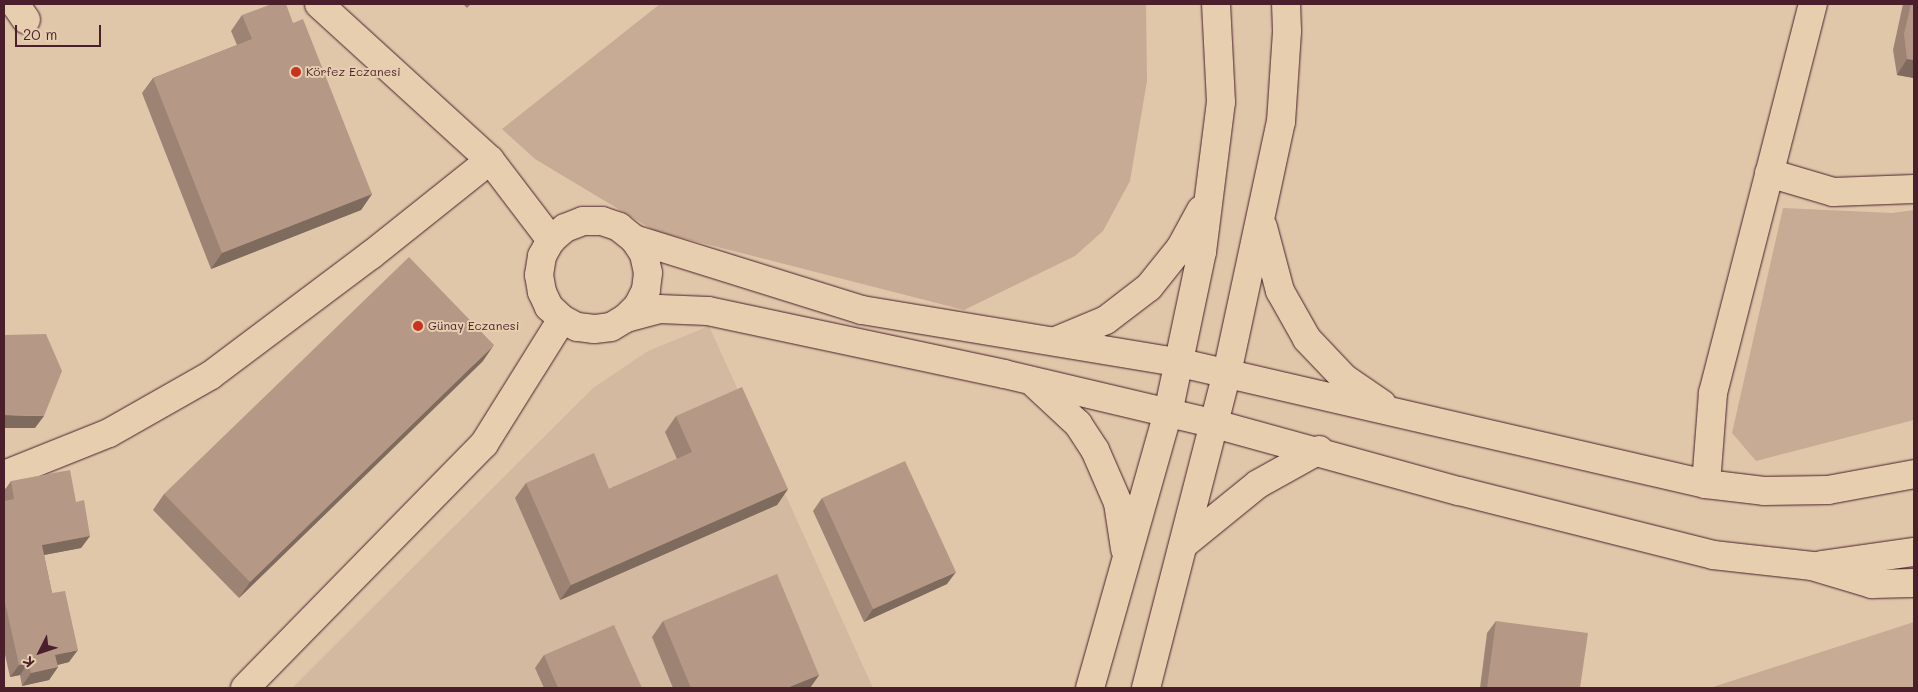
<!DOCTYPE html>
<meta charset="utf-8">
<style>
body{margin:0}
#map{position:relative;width:1918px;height:692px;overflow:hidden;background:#e0c7aa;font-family:Mali,sans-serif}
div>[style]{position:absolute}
.built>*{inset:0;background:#d3b9a0}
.green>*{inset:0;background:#c7ab94}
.roads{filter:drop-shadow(0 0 1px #4a1f2b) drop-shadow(0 0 1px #4a1f2b)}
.minor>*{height:28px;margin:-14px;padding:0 14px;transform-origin:14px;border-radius:14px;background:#e6ceaf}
.wall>*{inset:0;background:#9d8374}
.shaded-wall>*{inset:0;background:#7f6a5e}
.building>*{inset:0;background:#b69887}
.dots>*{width:14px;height:14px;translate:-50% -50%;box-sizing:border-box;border:2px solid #e6ceaf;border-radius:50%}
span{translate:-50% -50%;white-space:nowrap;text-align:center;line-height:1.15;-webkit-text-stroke:4px #e6ceaf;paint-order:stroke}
.poi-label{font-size:12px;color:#4a1f2b}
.left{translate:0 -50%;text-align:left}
.frame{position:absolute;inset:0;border:5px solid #4a1f2b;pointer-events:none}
.north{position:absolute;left:15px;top:627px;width:50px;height:50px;-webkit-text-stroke:4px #e6ceaf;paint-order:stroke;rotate:229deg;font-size:14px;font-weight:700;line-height:20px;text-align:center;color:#4a1f2b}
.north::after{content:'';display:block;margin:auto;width:18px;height:22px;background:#4a1f2b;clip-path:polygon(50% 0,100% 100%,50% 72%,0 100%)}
.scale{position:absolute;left:15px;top:25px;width:86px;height:22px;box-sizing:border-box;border:2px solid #4a1f2b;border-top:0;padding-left:6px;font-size:15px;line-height:18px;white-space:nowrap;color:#4a1f2b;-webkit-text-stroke:4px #e6ceaf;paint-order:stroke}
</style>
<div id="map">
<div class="built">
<div style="clip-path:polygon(709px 326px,873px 688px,292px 688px,593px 388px,648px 351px)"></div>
</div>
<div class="green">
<div style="clip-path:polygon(660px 4px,1146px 4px,1147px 81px,1130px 181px,1103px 231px,1075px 256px,964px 310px,655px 231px,535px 159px,502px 129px)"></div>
<div style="clip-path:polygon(1783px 208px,1892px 213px,1914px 210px,1914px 420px,1756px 461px,1732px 433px)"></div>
<div style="clip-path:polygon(1914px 622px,1914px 688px,1711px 688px,1713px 687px)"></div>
</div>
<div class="roads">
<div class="minor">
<div style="left:15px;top:4px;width:19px;rotate:55deg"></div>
<div style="left:319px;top:4px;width:231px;rotate:42.4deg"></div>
<div style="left:490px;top:160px;width:101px;rotate:52.7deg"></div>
<div style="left:1769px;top:173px;width:67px;rotate:16.5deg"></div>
<div style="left:1833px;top:192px;width:81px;rotate:-2.1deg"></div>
<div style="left:1263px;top:227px;width:66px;rotate:75.1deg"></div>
<div style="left:1280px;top:291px;width:55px;rotate:60.6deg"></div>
<div style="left:1307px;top:339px;width:54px;rotate:46.5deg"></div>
<div style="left:1344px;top:378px;width:46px;rotate:34.4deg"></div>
<div style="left:634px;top:239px;width:18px;rotate:56deg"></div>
<div style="left:644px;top:254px;width:19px;rotate:78deg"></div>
<div style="left:648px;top:273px;width:17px;rotate:97deg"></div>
<div style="left:646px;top:290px;width:18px;rotate:117deg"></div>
<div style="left:638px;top:306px;width:17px;rotate:135deg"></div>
<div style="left:626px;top:318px;width:17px;rotate:149deg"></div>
<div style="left:611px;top:327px;width:17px;rotate:173deg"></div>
<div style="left:594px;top:329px;width:17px;rotate:-173deg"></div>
<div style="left:577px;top:327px;width:17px;rotate:-152deg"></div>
<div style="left:562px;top:319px;width:18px;rotate:-137deg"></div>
<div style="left:549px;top:307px;width:17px;rotate:-115deg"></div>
<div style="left:542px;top:292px;width:17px;rotate:-100deg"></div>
<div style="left:539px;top:275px;width:19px;rotate:-81deg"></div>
<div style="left:542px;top:256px;width:18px;rotate:-61deg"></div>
<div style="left:551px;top:240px;width:18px;rotate:-41deg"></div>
<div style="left:565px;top:228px;width:19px;rotate:-21deg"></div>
<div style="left:583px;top:221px;width:19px"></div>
<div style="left:602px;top:221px;width:18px;rotate:19deg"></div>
<div style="left:619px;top:227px;width:19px;rotate:39deg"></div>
<div style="left:634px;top:239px;width:239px;rotate:17.3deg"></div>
<div style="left:862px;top:310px;width:323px;rotate:9.4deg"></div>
<div style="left:1181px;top:363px;width:539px;rotate:12.98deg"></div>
<div style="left:1706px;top:484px;width:58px;rotate:6.9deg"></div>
<div style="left:1764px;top:491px;width:64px;rotate:-0.9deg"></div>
<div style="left:1828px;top:490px;width:87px;rotate:-10.5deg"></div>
<div style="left:626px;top:318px;width:34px;rotate:-15deg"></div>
<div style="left:659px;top:309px;width:49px;rotate:2.3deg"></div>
<div style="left:708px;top:311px;width:303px;rotate:12deg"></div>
<div style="left:1004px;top:374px;width:217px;rotate:13.3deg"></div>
<div style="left:1215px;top:424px;width:253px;rotate:15.4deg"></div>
<div style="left:1459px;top:491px;width:262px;rotate:14.1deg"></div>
<div style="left:1713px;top:555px;width:100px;rotate:6.3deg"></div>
<div style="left:1812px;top:566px;width:63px;rotate:16.7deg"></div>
<div style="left:1872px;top:584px;width:42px;rotate:-1.4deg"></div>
<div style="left:1056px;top:341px;width:54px;rotate:-22.8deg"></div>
<div style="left:1106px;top:320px;width:54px;rotate:-37.5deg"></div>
<div style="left:1149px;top:287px;width:51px;rotate:-51.3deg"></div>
<div style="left:1181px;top:247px;width:42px;rotate:-61.6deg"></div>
<div style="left:1035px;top:384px;width:59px;rotate:42.9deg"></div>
<div style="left:1078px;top:424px;width:31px;rotate:57deg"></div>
<div style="left:1095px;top:450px;width:58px;rotate:66.5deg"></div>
<div style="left:1118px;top:503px;width:47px;rotate:81.3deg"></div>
<div style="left:4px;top:475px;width:113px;rotate:-21.8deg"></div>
<div style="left:109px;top:433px;width:117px;rotate:-29.6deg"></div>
<div style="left:211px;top:375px;width:200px;rotate:-36.9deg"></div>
<div style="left:371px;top:255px;width:152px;rotate:-38.6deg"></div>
<div style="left:1706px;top:484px;width:91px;rotate:-85.6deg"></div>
<div style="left:1713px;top:393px;width:402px;rotate:-75.6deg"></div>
<div style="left:1184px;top:544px;width:95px;rotate:-39deg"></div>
<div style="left:1258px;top:484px;width:70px;rotate:-29.1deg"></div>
<div style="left:1821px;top:565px;width:94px;rotate:-8deg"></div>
<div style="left:245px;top:688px;width:342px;rotate:-45.6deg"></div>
<div style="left:484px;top:444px;width:147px;rotate:-58deg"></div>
<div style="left:1090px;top:688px;width:286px;rotate:-74.2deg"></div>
<div style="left:1168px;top:413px;width:165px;rotate:-78.1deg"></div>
<div style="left:1202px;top:252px;width:151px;rotate:-82.8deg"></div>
<div style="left:1221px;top:102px;width:98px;rotate:-92.9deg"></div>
<div style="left:1146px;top:688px;width:325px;rotate:-75.6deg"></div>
<div style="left:1227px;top:373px;width:257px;rotate:-77.9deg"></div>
<div style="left:1281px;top:122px;width:91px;rotate:-86.2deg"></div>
<div style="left:1287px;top:31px;width:27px;rotate:-92deg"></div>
</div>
</div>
<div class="wall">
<div style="clip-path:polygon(463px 4px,471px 4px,467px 8px)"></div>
<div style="clip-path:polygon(1903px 4px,1914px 4px,1914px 78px,1897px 75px,1893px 50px)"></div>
<div style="clip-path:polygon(242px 15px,372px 194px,361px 210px,211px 269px,142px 93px,153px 78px,237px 45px,231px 31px)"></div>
<div style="clip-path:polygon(483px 361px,239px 598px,153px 510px,164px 494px)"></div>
<div style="clip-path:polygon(676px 416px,788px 489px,777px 505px,560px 600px,515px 498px,526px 483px,609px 489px,677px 459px,665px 432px)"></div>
<div style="clip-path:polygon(11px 481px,76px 502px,90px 536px,81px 548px,44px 555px,52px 593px,69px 662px,57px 665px,58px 667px,49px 680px,22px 686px,20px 675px,10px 677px,4px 650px,4px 491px)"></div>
<div style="clip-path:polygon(822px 498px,947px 584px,864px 622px,813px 511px)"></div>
<div style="clip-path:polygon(663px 621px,819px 675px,810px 688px,673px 688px,652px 637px)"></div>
<div style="clip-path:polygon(1496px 621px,1580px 688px,1480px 688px,1487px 633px)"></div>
<div style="clip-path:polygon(544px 655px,642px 688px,544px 688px,535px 668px)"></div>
</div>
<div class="shaded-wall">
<div style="clip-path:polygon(1907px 59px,1914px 60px,1914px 78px,1897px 75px)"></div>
<div style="clip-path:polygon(372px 194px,361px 210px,211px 269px,222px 253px)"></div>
<div style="clip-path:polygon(494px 345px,483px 361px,239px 598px,250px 582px)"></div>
<div style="clip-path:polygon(4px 415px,44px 416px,35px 428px,4px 428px)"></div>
<div style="clip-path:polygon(788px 489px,777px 505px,560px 600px,571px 585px)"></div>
<div style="clip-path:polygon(90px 536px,81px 548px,33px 557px,42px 545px)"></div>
<div style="clip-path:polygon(956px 572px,947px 584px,864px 622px,873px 609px)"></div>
<div style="clip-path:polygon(78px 650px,69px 662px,46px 668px,55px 655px)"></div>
<div style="clip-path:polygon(28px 663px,20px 675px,10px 677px,19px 665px)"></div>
<div style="clip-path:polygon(58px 667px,49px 680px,22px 686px,31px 673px)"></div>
<div style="clip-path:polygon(819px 675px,810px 688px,787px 688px)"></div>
</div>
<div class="building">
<div style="clip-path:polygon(272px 4px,286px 4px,293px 23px,303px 19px,372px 194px,222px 253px,153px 78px,252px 39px,242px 15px)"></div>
<div style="clip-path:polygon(1911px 4px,1914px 4px,1914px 60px,1907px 59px,1904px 34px)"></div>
<div style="clip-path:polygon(409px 257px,494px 345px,250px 582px,164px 494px)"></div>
<div style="clip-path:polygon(46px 334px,62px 371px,44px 416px,4px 415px,4px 335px)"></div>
<div style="clip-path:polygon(742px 387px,788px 489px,571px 585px,526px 483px,594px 453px,609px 489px,692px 452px,676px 416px)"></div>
<div style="clip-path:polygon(905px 461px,956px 572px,873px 609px,822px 498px)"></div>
<div style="clip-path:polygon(70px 470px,76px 502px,84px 500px,90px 536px,42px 545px,52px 593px,65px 591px,78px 650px,55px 655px,58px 667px,31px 673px,28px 663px,19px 665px,4px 598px,4px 501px,14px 499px,11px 481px)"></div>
<div style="clip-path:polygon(777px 574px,819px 675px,787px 688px,691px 688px,663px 621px)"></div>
<div style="clip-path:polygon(1496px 621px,1588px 633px,1580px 688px,1487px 688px)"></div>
<div style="clip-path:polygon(614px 625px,642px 688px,558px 688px,544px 655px)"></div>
</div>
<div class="dots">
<div style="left:296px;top:72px;background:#c8321e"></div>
<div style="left:418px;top:326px;background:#c8321e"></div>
</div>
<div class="poi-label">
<span class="left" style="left:306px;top:72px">Körfez Eczanesi</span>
<span class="left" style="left:428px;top:326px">Günay Eczanesi</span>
</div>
<div class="frame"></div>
<div class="north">K</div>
<div class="scale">20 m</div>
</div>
